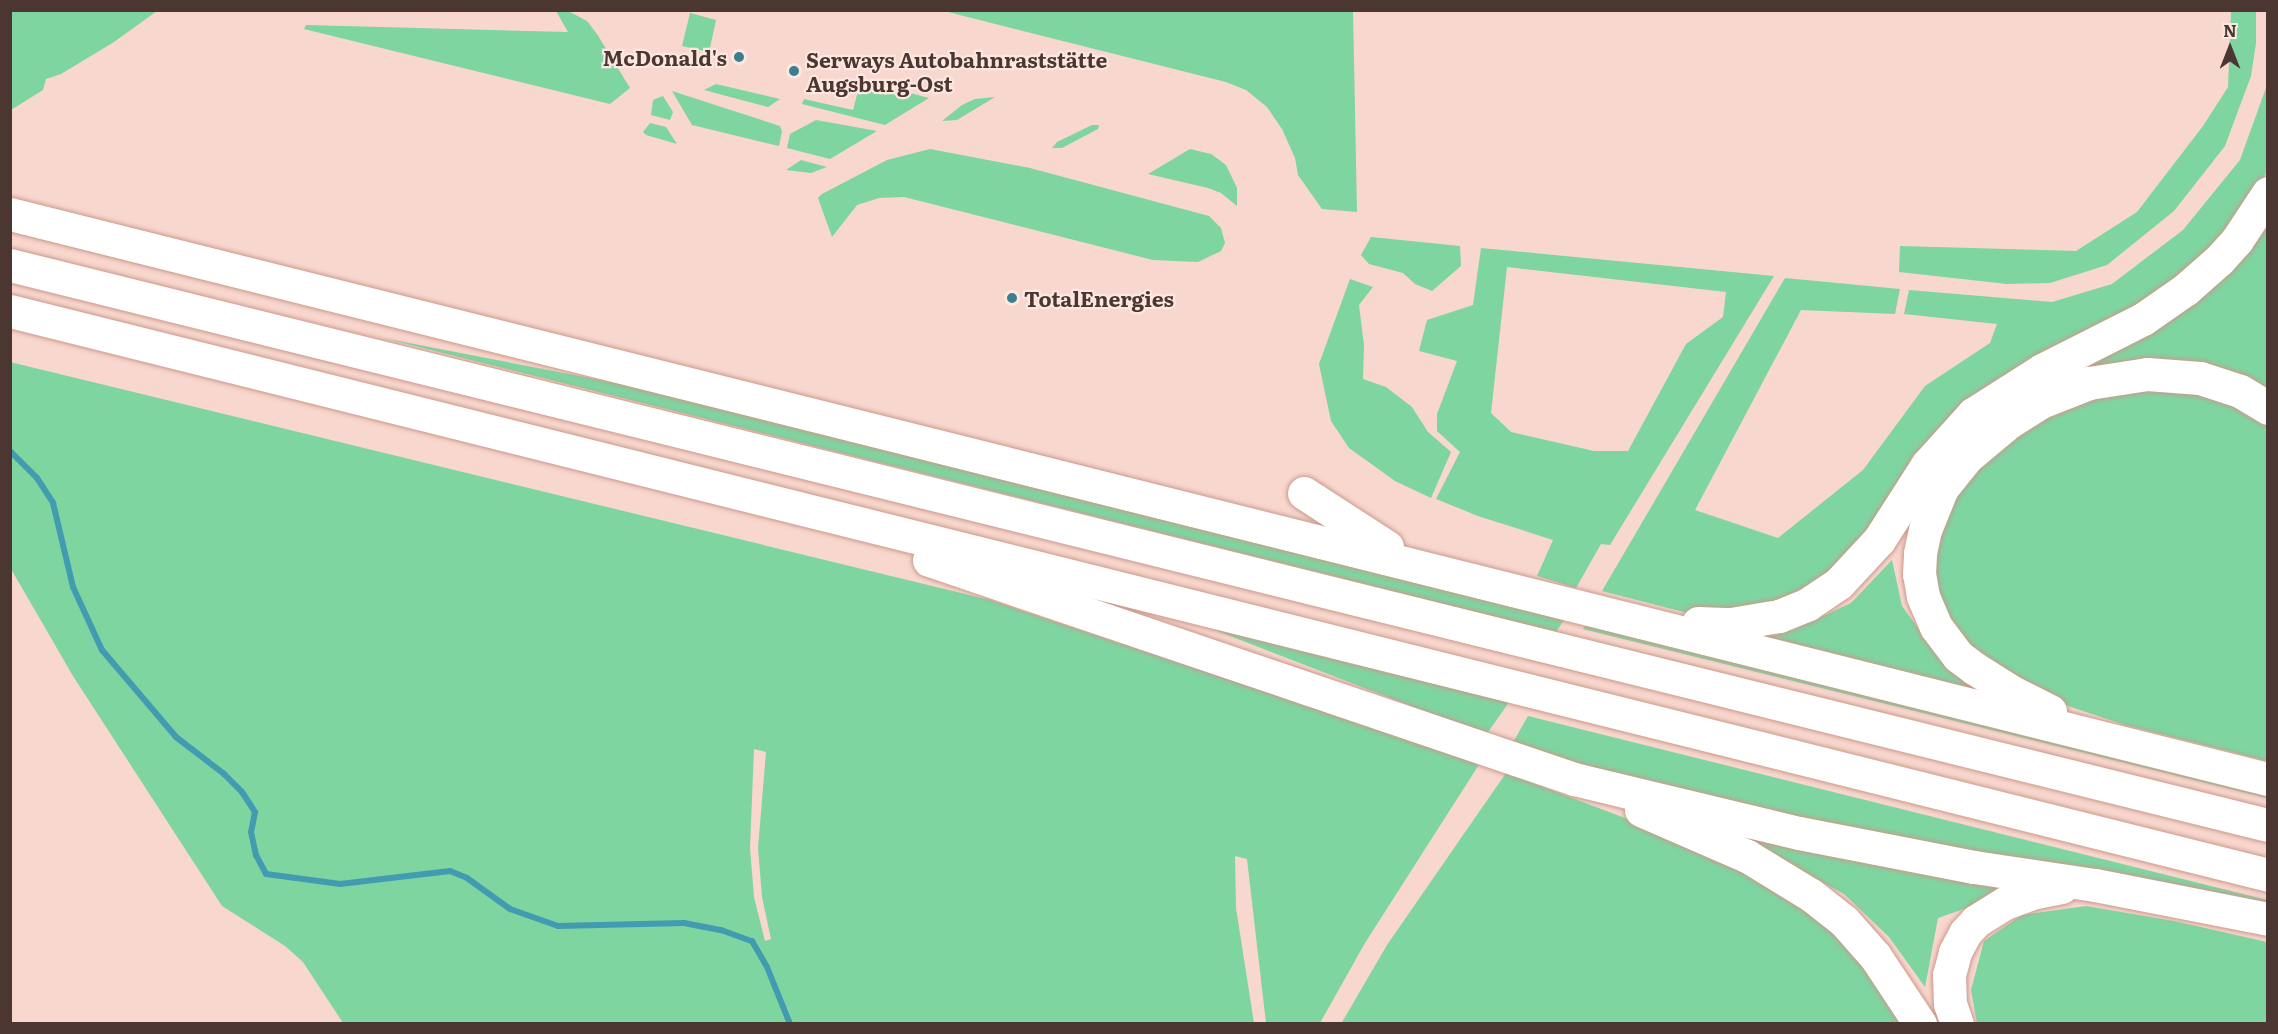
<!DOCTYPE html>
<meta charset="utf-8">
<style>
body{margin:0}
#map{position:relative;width:2278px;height:1034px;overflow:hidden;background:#f8d7ce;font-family:Literata,serif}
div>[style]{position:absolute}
.green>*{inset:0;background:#7ed5a0}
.stream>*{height:6px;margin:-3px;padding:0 3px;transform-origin:3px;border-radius:3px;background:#419cb1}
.roads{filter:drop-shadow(0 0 2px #cb998b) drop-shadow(0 0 2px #cb998b)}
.highway>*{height:33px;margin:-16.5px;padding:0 16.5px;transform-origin:16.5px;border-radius:16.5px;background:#fff}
.dots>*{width:16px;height:16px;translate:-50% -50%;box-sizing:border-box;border:3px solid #fde7e1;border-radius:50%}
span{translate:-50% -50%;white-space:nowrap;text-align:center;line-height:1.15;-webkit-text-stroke:4.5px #fde7e1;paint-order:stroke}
.poi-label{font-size:21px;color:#4b3631;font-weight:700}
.right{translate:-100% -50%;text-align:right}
.left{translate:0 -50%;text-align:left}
.frame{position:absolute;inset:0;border:12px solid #4b3631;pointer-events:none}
.north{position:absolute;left:2200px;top:18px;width:60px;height:60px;-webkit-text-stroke:4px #fde7e1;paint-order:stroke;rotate:0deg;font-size:16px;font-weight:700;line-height:24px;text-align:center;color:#4b3631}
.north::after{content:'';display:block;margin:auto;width:21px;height:27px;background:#4b3631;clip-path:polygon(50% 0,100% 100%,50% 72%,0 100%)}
</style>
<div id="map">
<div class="green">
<div style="clip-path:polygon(11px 10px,157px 10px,157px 11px,114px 42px,61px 74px,46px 79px,43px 90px,11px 110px)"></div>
<div style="clip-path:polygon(556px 11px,568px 11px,587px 21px,597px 34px,630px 88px,610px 104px,304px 29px,306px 25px,568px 32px)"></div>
<div style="clip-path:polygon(944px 11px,1353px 11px,1357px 212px,1322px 209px,1298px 175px,1295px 158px,1282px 129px,1267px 107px,1246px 90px,1226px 82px)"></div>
<div style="clip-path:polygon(2231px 11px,2256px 11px,2256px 43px,2251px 76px,2225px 146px,2174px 211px,2107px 265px,2050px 283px,2007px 284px,1899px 272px,1900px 246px,2076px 251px,2137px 212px,2203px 126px,2228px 87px)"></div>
<div style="clip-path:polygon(690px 13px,716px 20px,709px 52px,682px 46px)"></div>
<div style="clip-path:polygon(861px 80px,929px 98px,885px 125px,802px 104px,804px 99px,853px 110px)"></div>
<div style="clip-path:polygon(716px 84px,780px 99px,768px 107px,704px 90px)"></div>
<div style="clip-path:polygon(2267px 85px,2267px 171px,2245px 211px,2183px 278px,1953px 420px,1914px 454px,1871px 531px,1834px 572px,1778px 609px,1703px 617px,1602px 591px,1785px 278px,1900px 289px,1895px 314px,1801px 310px,1695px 510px,1778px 538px,1863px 470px,1925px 386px,1990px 343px,1997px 324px,1904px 314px,1909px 290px,2052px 302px,2112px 284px,2183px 230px,2240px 160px)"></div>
<div style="clip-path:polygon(672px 91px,780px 126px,782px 131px,779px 146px,692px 125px)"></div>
<div style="clip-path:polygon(663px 96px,673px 112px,670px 120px,651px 115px,653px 100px)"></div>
<div style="clip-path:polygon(995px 97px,957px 120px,942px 121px,962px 105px,975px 99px)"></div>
<div style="clip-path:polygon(816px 120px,877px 131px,830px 159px,787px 148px,790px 134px)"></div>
<div style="clip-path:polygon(650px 123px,666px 127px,677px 144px,646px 135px,643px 132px)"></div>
<div style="clip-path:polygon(1092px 125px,1099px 125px,1098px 129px,1062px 148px,1052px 148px,1057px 142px)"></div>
<div style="clip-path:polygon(930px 149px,1030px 168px,1209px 216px,1221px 228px,1225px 243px,1221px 251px,1198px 262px,1153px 260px,904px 197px,879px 198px,857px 205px,832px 237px,818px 198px,822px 194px,887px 160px)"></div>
<div style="clip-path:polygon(1190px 149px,1211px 154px,1226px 165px,1237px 188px,1237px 206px,1221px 193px,1208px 188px,1148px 174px)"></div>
<div style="clip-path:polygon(801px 160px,827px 167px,811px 173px,786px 170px)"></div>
<div style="clip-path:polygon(2267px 223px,2267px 392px,2048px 382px)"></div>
<div style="clip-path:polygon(1371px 237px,1460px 246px,1461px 266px,1432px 291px,1415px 284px,1403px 273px,1369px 264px,1361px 255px)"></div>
<div style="clip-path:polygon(evenodd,1481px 248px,1774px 276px,1610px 545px,1601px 544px,1576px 588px,1537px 576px,1553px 540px,1478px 516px,1436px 499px,1460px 452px,1437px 431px,1437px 414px,1457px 361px,1419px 351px,1427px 320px,1473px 305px,1481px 248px,1507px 267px,1726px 292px,1723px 317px,1686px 344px,1628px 451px,1594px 451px,1511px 432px,1491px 413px,1507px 267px)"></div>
<div style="clip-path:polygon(1350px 279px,1373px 287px,1359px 305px,1364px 345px,1363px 379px,1386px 387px,1412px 407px,1428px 432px,1451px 452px,1431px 498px,1395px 481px,1349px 448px,1331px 421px,1319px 364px)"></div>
<div style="clip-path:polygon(383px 338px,621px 384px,1566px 617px,1556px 632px)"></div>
<div style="clip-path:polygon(evenodd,10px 362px,990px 600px,1480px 763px,1365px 943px,1320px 1023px,1266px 1023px,1247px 859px,1235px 856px,1236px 908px,1254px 1023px,343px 1023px,303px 962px,285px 946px,222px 906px,73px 676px,11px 569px,10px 362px,754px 749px,766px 752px,758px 848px,762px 897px,771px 939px,765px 941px,754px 897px,750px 848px,754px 749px)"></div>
<div style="clip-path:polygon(2120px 389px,2202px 391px,2244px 406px,2267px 423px,2267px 761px,2125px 725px,2071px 707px,2020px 685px,1976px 651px,1944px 621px,1929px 572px,1951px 489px,2015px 428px)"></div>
<div style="clip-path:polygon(1892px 560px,1902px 606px,1933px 649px,1976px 683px,1974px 694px,1754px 641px,1793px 630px,1851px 603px)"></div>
<div style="clip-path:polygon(1592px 615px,2267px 788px,2267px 798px,1583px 629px)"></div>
<div style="clip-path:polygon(1212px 629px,1512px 698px,1486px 735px)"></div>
<div style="clip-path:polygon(1528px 716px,2267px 900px,2267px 909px,1898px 847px,1511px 746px)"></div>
<div style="clip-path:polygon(1506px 773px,1654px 829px,1725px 862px,1782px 893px,1848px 938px,1910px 1024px,1341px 1024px,1387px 945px)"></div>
<div style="clip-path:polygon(1729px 832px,1898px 870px,2007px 888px,1978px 904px,1938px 918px,1925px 987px,1889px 937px,1844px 894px)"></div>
<div style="clip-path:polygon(2086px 906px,2174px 921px,2267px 942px,2267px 1023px,1977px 1023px,1971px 990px,1984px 941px,2022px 915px)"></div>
</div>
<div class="stream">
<div style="left:10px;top:451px;width:38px;rotate:45deg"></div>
<div style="left:37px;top:478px;width:30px;rotate:57deg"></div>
<div style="left:53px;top:503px;width:86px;rotate:76.6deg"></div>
<div style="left:73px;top:587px;width:69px;rotate:65.3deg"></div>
<div style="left:102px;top:650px;width:114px;rotate:49.6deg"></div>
<div style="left:176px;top:737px;width:61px;rotate:37.6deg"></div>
<div style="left:224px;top:774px;width:25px;rotate:45deg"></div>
<div style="left:242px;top:792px;width:24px;rotate:57deg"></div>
<div style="left:255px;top:812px;width:20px;rotate:101deg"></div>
<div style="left:251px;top:832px;width:24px;rotate:78deg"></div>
<div style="left:256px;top:855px;width:21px;rotate:62deg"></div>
<div style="left:266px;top:874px;width:75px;rotate:7.7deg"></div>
<div style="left:340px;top:884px;width:111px;rotate:-6.7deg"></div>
<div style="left:450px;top:871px;width:18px;rotate:22deg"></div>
<div style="left:467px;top:878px;width:53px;rotate:35.8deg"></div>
<div style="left:510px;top:909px;width:51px;rotate:19.5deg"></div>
<div style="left:558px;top:926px;width:126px;rotate:-1.4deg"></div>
<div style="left:684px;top:923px;width:38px;rotate:11deg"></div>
<div style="left:721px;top:930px;width:33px;rotate:20deg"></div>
<div style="left:752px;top:941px;width:30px;rotate:60deg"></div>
<div style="left:767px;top:967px;width:61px;rotate:68deg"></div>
</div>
<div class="roads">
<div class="highway">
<div style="left:10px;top:214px;width:2328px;rotate:14.05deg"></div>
<div style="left:10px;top:265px;width:2326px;rotate:13.93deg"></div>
<div style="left:10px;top:311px;width:2327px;rotate:14.02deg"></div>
<div style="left:1304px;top:493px;width:99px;rotate:33deg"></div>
<div style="left:929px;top:560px;width:681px;rotate:18.75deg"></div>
<div style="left:1574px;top:779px;width:231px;rotate:13.5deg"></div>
<div style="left:1799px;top:833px;width:178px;rotate:11deg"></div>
<div style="left:1974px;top:867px;width:122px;rotate:8.5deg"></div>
<div style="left:2095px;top:885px;width:176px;rotate:11.1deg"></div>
<div style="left:1698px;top:623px;width:33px;rotate:2deg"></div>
<div style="left:1731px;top:624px;width:49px;rotate:-9.5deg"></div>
<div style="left:1779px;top:616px;width:31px;rotate:-22deg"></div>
<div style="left:1808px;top:604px;width:37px;rotate:-34deg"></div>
<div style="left:1839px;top:583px;width:59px;rotate:-47.1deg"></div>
<div style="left:1879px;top:540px;width:89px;rotate:-57.4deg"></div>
<div style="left:1927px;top:465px;width:69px;rotate:-48deg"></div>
<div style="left:1973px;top:414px;width:82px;rotate:-32.5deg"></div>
<div style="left:2042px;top:370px;width:113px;rotate:-26.8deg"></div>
<div style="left:2143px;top:319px;width:52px;rotate:-34.9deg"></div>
<div style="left:2186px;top:289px;width:44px;rotate:-41.3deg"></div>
<div style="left:2219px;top:260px;width:27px;rotate:-48deg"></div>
<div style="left:2237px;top:240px;width:56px;rotate:-56.6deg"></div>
<div style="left:2050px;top:711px;width:42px;rotate:-153.4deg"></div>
<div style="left:2012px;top:692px;width:45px;rotate:-147.7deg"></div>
<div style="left:1974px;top:668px;width:20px;rotate:-143deg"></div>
<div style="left:1958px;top:656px;width:36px;rotate:-127deg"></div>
<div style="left:1936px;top:627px;width:34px;rotate:-113deg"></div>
<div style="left:1923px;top:596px;width:22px;rotate:-100deg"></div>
<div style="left:1919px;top:574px;width:21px;rotate:-87deg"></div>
<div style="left:1920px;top:553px;width:24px;rotate:-78deg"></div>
<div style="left:1925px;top:530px;width:45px;rotate:-68deg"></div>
<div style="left:1942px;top:488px;width:40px;rotate:-51deg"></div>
<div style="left:1967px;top:457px;width:55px;rotate:-39.8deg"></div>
<div style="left:2009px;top:422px;width:38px;rotate:-32deg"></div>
<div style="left:2041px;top:402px;width:52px;rotate:-21.6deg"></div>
<div style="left:2089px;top:383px;width:59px;rotate:-8.8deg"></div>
<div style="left:2147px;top:374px;width:53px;rotate:4.3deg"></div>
<div style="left:2200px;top:378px;width:42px;rotate:18deg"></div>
<div style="left:2240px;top:391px;width:33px;rotate:31deg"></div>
<div style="left:1641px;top:810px;width:116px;rotate:23.5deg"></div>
<div style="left:1747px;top:856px;width:75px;rotate:31.4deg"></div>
<div style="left:1811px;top:895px;width:42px;rotate:38.2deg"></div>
<div style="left:1844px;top:921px;width:47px;rotate:48.5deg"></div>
<div style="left:1875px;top:956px;width:82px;rotate:56.5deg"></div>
<div style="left:1957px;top:1024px;width:21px;rotate:-109deg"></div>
<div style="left:1950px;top:1004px;width:29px;rotate:-92deg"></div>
<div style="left:1949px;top:975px;width:24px;rotate:-75deg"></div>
<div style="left:1955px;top:952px;width:21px;rotate:-62deg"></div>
<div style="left:1965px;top:933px;width:16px;rotate:-47deg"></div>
<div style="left:1976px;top:921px;width:34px;rotate:-32deg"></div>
<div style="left:2005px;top:903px;width:33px;rotate:-20deg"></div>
<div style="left:2036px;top:892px;width:26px;rotate:-11deg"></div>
</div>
</div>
<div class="dots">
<div style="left:739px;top:57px;background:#3b7e8e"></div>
<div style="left:794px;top:71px;background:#3b7e8e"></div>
<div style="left:1012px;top:298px;background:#3b7e8e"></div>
</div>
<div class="poi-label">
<span class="right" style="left:727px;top:57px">McDonald's</span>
<span class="left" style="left:806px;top:71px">Serways Autobahnraststätte<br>Augsburg-Ost</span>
<span class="left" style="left:1024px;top:298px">TotalEnergies</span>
</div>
<div class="frame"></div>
<div class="north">N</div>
</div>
